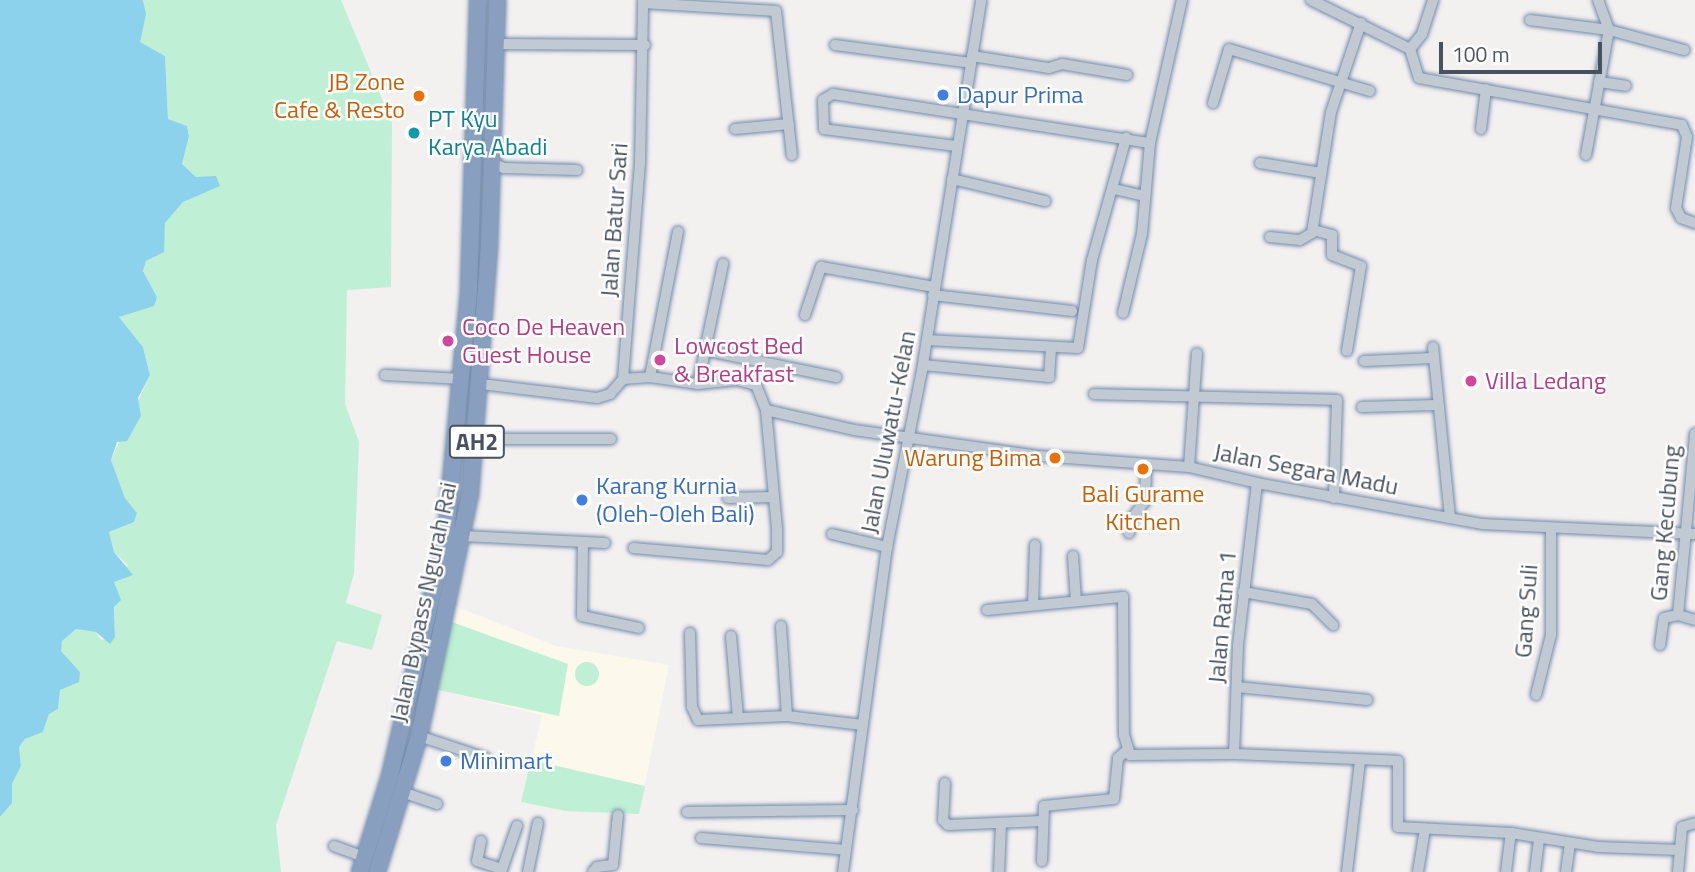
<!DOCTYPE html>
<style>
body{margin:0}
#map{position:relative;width:1695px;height:872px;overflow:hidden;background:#f3f0f0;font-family:"Titillium Web",sans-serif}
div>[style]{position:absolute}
.commercial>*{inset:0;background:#fcf8eb}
.green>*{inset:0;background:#bfefd5}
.round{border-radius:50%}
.water>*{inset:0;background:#8dd2ec}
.roads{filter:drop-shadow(0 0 2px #738aaa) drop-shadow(0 0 2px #738aaa)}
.minor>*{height:10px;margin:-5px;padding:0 5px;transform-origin:5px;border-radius:5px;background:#c1cad2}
.highway>*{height:16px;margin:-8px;padding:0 8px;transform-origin:8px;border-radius:8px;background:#889fbf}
.dots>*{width:19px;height:19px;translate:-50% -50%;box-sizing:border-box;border:4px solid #fff;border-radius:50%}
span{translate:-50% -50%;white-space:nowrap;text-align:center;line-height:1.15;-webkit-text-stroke:5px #fff;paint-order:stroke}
.shield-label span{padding:2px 5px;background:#fff;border:2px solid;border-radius:5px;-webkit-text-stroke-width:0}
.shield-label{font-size:23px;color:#48525e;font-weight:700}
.food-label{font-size:24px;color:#c56008}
.right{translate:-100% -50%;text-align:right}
.shop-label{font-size:24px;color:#366cbe}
.left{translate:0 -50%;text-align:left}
.culture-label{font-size:24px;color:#0d838f}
.street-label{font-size:24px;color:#48525e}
.hotel-label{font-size:24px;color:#b23c85}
.scale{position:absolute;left:1439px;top:42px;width:163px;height:32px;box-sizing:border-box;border:4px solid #48525e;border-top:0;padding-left:9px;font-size:21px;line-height:24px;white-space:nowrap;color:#48525e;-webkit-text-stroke:5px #fff;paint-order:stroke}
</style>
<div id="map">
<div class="commercial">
<div style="clip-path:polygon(452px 605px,556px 646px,669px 665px,639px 814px,565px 811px,521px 802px,542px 715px,438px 690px)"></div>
</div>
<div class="green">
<div style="clip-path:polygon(143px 0,341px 0,392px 123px,391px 287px,347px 290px,345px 404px,359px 442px,354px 573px,346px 603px,382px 615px,372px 650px,337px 641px,276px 825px,281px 872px,0 872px,0 817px,12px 803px,12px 784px,21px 766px,19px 747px,25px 739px,43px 732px,49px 714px,58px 709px,60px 690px,80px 672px,61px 651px,61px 641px,76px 629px,96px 632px,101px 640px,115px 637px,114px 582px,128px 565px,114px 552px,109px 532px,134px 522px,137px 513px,125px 498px,111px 460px,150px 375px,143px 347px,119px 317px,157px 297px,143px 271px,146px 261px,163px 252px,165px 223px,183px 202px,220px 185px,196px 177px,182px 164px,189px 136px,187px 126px,168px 119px,165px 56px,139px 42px,146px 14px)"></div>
<div style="clip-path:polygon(449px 621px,568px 664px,559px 716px,438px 690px)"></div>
<div class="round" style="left:575px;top:662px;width:24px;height:24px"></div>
<div style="clip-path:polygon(531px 760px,645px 786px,639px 814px,565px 811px,521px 802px)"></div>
</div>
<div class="water">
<div style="clip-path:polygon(0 0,143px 0,146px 14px,140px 42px,165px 56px,168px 119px,187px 126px,189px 136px,182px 164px,196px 177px,216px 176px,220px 186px,183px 202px,165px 223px,164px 252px,146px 261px,143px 271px,157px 297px,154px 306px,119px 317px,143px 347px,150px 375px,138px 398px,141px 416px,127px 441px,117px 442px,111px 460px,125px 498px,137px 513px,134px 522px,109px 532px,114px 552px,133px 575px,114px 582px,121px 600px,114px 607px,115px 637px,110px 644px,96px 632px,76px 629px,62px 641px,61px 651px,80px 672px,79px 682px,60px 690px,58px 709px,49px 714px,43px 732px,25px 739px,19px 747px,21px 766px,12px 784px,12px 803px,0 817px)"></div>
</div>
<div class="roads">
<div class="minor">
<div style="left:1311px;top:0;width:110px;rotate:26.3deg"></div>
<div style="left:1410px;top:49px;width:19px;rotate:-51deg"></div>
<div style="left:1422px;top:34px;width:36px;rotate:-72deg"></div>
<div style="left:643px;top:3px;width:133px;rotate:3.4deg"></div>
<div style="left:776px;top:11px;width:145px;rotate:83.7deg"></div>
<div style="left:1530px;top:20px;width:80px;rotate:7.2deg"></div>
<div style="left:1609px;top:30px;width:78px;rotate:14.9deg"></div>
<div style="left:497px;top:44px;width:148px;rotate:0.4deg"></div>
<div style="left:835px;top:45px;width:137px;rotate:7.5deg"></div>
<div style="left:1410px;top:49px;width:30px;rotate:73deg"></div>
<div style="left:1419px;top:78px;width:267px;rotate:10.1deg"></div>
<div style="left:1682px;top:125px;width:13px;rotate:67deg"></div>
<div style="left:1687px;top:137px;width:72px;rotate:98.8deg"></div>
<div style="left:1676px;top:208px;width:11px;rotate:63deg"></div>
<div style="left:1681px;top:218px;width:15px;rotate:20deg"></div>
<div style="left:972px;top:56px;width:78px;rotate:8.9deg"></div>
<div style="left:1049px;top:68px;width:14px;rotate:-17deg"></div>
<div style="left:1062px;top:64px;width:66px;rotate:9.6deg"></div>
<div style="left:1599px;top:82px;width:27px;rotate:8deg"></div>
<div style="left:1213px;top:103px;width:56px;rotate:-73.5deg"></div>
<div style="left:1229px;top:49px;width:147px;rotate:16.6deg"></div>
<div style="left:735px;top:129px;width:54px;rotate:-5.3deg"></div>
<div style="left:1481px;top:129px;width:40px;rotate:-82.9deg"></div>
<div style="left:956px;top:146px;width:133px;rotate:-172.7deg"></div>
<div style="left:824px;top:129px;width:29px;rotate:-92deg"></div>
<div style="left:823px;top:100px;width:12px;rotate:-31deg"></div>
<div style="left:833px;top:94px;width:321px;rotate:8.8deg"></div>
<div style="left:1586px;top:155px;width:127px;rotate:-79.6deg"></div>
<div style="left:1609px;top:30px;width:32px;rotate:-110deg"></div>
<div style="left:492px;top:163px;width:13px;rotate:23deg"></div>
<div style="left:504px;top:168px;width:73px;rotate:1.6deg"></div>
<div style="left:1260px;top:163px;width:62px;rotate:9.3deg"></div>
<div style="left:952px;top:179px;width:96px;rotate:13.3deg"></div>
<div style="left:1114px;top:189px;width:32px;rotate:13deg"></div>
<div style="left:1313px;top:230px;width:20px;rotate:15deg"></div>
<div style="left:1332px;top:235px;width:20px;rotate:90deg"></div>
<div style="left:1332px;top:255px;width:31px;rotate:21deg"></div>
<div style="left:1361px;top:266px;width:86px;rotate:99.4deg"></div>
<div style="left:1270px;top:237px;width:30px;rotate:6deg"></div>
<div style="left:1300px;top:240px;width:14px;rotate:-30deg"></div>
<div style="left:1312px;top:233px;width:122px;rotate:-81.1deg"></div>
<div style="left:1331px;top:112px;width:94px;rotate:-71.4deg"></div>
<div style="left:933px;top:295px;width:140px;rotate:6.6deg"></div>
<div style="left:1123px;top:313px;width:81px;rotate:-76.5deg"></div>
<div style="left:1142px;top:234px;width:91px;rotate:-85deg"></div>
<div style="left:1150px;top:143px;width:147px;rotate:-77.4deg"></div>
<div style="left:805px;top:315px;width:51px;rotate:-71.6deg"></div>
<div style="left:821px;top:267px;width:115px;rotate:10deg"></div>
<div style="left:927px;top:340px;width:151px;rotate:3deg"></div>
<div style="left:1078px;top:348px;width:89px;rotate:-81deg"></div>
<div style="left:1092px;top:260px;width:127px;rotate:-74.4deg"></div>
<div style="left:1433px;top:347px;width:172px;rotate:84.3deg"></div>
<div style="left:704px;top:350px;width:135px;rotate:11.6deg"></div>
<div style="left:1364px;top:361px;width:70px;rotate:-2.5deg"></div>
<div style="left:923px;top:365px;width:127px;rotate:5.4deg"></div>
<div style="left:1049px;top:377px;width:30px;rotate:-86deg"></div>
<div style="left:385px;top:375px;width:78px;rotate:2.9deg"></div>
<div style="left:650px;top:377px;width:148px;rotate:-79.1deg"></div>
<div style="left:623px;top:379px;width:27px;rotate:-4deg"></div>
<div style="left:650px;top:377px;width:49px;rotate:8.3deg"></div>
<div style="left:698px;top:384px;width:39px;rotate:-6deg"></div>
<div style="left:737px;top:380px;width:20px;rotate:15deg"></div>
<div style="left:756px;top:385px;width:27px;rotate:68deg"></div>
<div style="left:766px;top:410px;width:120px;rotate:84.7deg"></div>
<div style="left:777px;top:529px;width:23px;rotate:90deg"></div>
<div style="left:777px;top:552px;width:12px;rotate:138deg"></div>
<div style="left:768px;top:560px;width:135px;rotate:-174.9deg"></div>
<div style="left:481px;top:384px;width:117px;rotate:6.9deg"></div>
<div style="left:597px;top:398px;width:14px;rotate:-17deg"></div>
<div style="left:610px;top:394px;width:20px;rotate:-49deg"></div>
<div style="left:623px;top:379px;width:217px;rotate:-85.5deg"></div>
<div style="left:640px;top:163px;width:163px;rotate:-88.9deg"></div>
<div style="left:698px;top:384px;width:123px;rotate:-78.2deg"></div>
<div style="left:1094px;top:394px;width:243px;rotate:1.4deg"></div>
<div style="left:1337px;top:400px;width:98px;rotate:91.8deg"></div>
<div style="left:1362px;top:407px;width:75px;rotate:-1.5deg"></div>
<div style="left:766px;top:410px;width:90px;rotate:12.8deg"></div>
<div style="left:854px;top:430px;width:188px;rotate:8deg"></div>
<div style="left:1040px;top:456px;width:149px;rotate:4.2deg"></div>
<div style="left:1189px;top:467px;width:70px;rotate:13.2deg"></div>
<div style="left:1257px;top:483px;width:229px;rotate:10.3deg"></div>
<div style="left:1482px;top:524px;width:213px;rotate:2.7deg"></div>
<div style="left:477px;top:439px;width:134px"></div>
<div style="left:1189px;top:467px;width:114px;rotate:-86deg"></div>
<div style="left:728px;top:498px;width:46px;rotate:-1.2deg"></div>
<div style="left:1129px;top:533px;width:13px;rotate:-81deg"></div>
<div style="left:1131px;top:520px;width:24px;rotate:-54deg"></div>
<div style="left:1145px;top:501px;width:37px;rotate:-88deg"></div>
<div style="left:832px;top:534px;width:57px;rotate:13.3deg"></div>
<div style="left:463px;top:536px;width:142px;rotate:2.8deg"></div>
<div style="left:583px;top:542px;width:74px;rotate:90.8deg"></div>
<div style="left:582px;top:616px;width:58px;rotate:11.9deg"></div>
<div style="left:1073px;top:556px;width:45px;rotate:86.2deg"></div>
<div style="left:1243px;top:592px;width:70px;rotate:9.9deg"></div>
<div style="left:1312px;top:604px;width:30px;rotate:45deg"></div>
<div style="left:1033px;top:605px;width:60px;rotate:-88.1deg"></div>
<div style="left:987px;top:610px;width:137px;rotate:-5.5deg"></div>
<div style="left:1123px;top:597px;width:138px;rotate:89.6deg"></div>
<div style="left:1124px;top:735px;width:21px;rotate:73deg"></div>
<div style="left:1130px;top:755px;width:104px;rotate:-0.6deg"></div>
<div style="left:1234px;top:754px;width:164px;rotate:2.4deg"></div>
<div style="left:1398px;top:761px;width:66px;rotate:90deg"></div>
<div style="left:1398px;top:827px;width:113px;rotate:3deg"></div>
<div style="left:1511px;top:833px;width:88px;rotate:9.1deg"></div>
<div style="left:1598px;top:847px;width:82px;rotate:2.1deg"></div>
<div style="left:1678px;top:615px;width:182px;rotate:-84.6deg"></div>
<div style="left:781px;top:626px;width:90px;rotate:86.2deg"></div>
<div style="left:690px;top:633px;width:74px;rotate:88.5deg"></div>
<div style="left:692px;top:707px;width:14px;rotate:65deg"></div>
<div style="left:698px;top:720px;width:89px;rotate:-2.6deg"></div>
<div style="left:787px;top:716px;width:76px;rotate:6.8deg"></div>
<div style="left:731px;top:636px;width:82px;rotate:85.1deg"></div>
<div style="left:1660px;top:645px;width:27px;rotate:-82deg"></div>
<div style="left:1664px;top:618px;width:14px;rotate:-12deg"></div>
<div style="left:1678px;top:615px;width:18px;rotate:16deg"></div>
<div style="left:1237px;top:687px;width:131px;rotate:5.7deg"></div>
<div style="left:1536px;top:695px;width:62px;rotate:-76deg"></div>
<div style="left:1551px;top:635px;width:106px;rotate:-90deg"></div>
<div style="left:419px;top:736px;width:70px;rotate:18.4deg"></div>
<div style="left:1234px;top:754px;width:109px;rotate:-87.9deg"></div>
<div style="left:1238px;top:645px;width:163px;rotate:-83.3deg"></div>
<div style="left:945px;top:783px;width:37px;rotate:93deg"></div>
<div style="left:943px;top:820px;width:7px;rotate:45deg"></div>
<div style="left:948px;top:825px;width:94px;rotate:-2.4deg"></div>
<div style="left:402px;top:792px;width:37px;rotate:19deg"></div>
<div style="left:687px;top:812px;width:166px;rotate:-0.7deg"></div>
<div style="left:701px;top:838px;width:145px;rotate:4.7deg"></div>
<div style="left:481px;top:841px;width:20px;rotate:101deg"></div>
<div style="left:477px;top:861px;width:26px;rotate:18deg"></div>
<div style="left:334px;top:846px;width:32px;rotate:20deg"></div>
<div style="left:1042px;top:861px;width:55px;rotate:-87.9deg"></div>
<div style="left:1044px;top:806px;width:70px;rotate:-5.7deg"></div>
<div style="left:1114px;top:799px;width:41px;rotate:-84.4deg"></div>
<div style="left:1118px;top:758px;width:11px;rotate:-41deg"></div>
<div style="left:501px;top:872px;width:49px;rotate:-70.8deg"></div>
<div style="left:528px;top:872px;width:50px;rotate:-78.5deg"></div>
<div style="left:593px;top:872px;width:6px;rotate:-51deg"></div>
<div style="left:597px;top:867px;width:16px;rotate:-7deg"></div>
<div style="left:613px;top:865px;width:50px;rotate:-84.3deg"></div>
<div style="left:843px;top:872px;width:328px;rotate:-82.3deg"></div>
<div style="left:887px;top:547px;width:180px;rotate:-78.8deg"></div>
<div style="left:922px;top:370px;width:375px;rotate:-80.9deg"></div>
<div style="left:999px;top:872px;width:48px;rotate:-87.6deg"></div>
<div style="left:1347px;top:872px;width:112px;rotate:-83.3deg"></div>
<div style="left:1418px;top:872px;width:44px;rotate:-80.8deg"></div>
<div style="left:1506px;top:872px;width:39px;rotate:-83deg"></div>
<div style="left:1535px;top:872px;width:33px;rotate:-83deg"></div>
<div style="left:1566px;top:872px;width:28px;rotate:-82deg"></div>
<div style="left:1678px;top:872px;width:45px;rotate:-84.9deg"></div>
<div style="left:1682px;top:827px;width:14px;rotate:-17deg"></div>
</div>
<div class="highway">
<div style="left:360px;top:872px;width:101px;rotate:-72.6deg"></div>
<div style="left:390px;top:776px;width:247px;rotate:-76.9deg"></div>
<div style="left:446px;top:535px;width:246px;rotate:-84.6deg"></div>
<div style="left:469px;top:290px;width:290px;rotate:-88.2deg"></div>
<div style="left:377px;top:872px;width:142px;rotate:-72.8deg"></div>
<div style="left:419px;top:736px;width:247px;rotate:-78.1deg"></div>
<div style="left:470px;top:494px;width:249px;rotate:-85.6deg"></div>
<div style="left:489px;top:246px;width:246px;rotate:-88.1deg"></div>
</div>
</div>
<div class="dots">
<div style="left:943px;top:95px;background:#3f7fe0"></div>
<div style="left:419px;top:96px;background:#e8710a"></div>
<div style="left:414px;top:133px;background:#0f9aa8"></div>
<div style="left:448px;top:341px;background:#d1479c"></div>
<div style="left:660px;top:360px;background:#d1479c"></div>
<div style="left:1471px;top:381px;background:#d1479c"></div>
<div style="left:1055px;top:458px;background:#e8710a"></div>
<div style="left:1143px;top:469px;background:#e8710a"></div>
<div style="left:582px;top:500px;background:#3f7fe0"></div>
<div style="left:446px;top:761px;background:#3f7fe0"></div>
</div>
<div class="shield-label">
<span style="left:477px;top:442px">AH2</span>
</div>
<div class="food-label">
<span class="right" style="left:405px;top:96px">JB Zone<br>Cafe &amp; Resto</span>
<span class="right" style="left:1041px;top:458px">Warung Bima</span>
<span style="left:1143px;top:508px">Bali Gurame<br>Kitchen</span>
</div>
<div class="shop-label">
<span class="left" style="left:957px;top:95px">Dapur Prima</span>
<span class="left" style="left:596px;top:500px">Karang Kurnia<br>(Oleh-Oleh Bali)</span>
<span class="left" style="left:460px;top:761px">Minimart</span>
</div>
<div class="culture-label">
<span class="left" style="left:428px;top:133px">PT Kyu<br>Karya Abadi</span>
</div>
<div class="street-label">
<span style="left:614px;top:220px;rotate:-86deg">Jalan Batur Sari</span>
<span style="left:888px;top:432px;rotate:-79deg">Jalan Uluwatu-Kelan</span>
<span style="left:1306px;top:469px;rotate:11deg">Jalan Segara Madu</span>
<span style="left:1665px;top:523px;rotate:-85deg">Gang Kecubung</span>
<span style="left:423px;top:602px;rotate:-78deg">Jalan Bypass Ngurah Rai</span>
<span style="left:1526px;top:611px;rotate:-86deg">Gang Suli</span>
<span style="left:1222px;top:617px;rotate:-85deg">Jalan Ratna 1</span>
</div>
<div class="hotel-label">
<span class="left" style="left:462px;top:341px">Coco De Heaven<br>Guest House</span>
<span class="left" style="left:674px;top:360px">Lowcost Bed<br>&amp; Breakfast</span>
<span class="left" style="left:1485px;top:381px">Villa Ledang</span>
</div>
<div class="scale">100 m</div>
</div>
